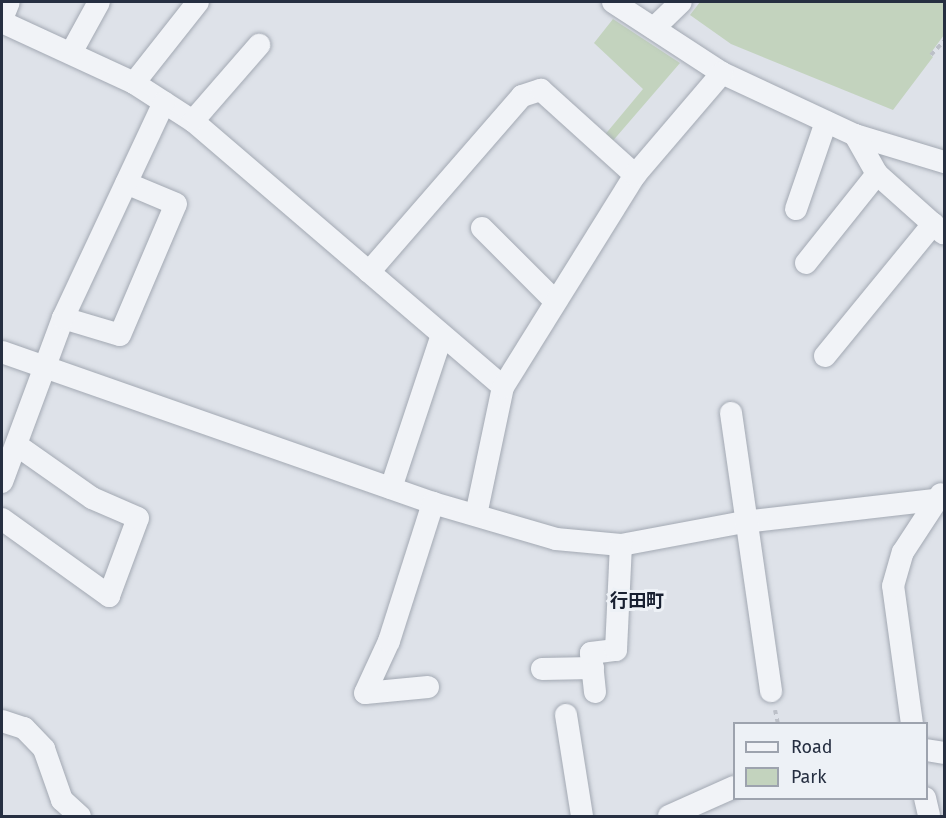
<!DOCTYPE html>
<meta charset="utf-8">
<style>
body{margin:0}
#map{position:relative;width:946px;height:818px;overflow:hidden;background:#dee2e9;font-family:"Fira Sans","Noto Sans JP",sans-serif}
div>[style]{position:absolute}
.green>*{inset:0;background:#c3d3be}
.path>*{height:4px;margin-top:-2px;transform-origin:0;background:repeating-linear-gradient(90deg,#bcc0c8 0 4.5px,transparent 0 9px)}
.roads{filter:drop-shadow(0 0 2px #a3a9b3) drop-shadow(0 0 2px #a3a9b3)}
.minor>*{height:22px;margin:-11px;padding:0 11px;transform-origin:11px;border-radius:11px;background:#f1f3f7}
span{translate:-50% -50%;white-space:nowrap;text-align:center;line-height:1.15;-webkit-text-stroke:6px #edf1f6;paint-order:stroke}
.neighbourhood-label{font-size:18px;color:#182031;font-weight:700}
.frame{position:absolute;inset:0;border:3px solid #262f41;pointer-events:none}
.legend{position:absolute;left:733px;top:722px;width:195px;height:78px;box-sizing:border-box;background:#edf1f6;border:2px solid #9da3ae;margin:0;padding:8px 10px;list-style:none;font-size:18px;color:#262f41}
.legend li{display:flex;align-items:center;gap:12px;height:30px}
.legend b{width:30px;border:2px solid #9da3ae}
</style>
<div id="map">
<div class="green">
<div style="clip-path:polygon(700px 2px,944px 2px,944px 35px,930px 54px,933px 57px,893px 110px,731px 44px,690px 15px)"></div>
<div style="clip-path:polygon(613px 19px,680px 63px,611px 143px,603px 137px,643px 89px,594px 43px)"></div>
</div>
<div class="path">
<div style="left:931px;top:55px;width:19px;rotate:-47deg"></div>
<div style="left:775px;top:710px;width:14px;rotate:78deg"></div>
</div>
<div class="roads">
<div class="minor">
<div style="left:613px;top:2px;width:130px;rotate:33.1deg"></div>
<div style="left:722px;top:73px;width:147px;rotate:25deg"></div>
<div style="left:855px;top:135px;width:93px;rotate:16.9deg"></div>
<div style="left:2px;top:19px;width:18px;rotate:-68deg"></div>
<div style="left:2px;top:22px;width:145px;rotate:24.8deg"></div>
<div style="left:134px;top:83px;width:70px;rotate:32.8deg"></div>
<div style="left:193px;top:121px;width:408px;rotate:40.6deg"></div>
<div style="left:654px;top:28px;width:37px;rotate:-44deg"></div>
<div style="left:71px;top:53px;width:58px;rotate:-61.2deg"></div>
<div style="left:134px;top:83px;width:103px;rotate:-51.7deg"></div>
<div style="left:193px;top:121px;width:101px;rotate:-49deg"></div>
<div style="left:855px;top:135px;width:45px;rotate:60.6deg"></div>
<div style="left:877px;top:174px;width:89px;rotate:41.8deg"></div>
<div style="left:796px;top:209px;width:92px;rotate:-71deg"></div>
<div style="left:482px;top:228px;width:102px;rotate:45deg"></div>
<div style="left:806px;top:263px;width:114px;rotate:-51.4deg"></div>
<div style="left:369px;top:272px;width:233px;rotate:-49deg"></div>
<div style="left:522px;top:96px;width:20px;rotate:-18deg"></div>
<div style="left:541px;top:90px;width:127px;rotate:42.1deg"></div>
<div style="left:63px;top:318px;width:59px;rotate:16.6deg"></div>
<div style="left:120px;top:335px;width:142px;rotate:-66.9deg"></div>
<div style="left:176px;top:204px;width:54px;rotate:-157.2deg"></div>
<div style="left:2px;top:352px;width:457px;rotate:19.3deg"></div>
<div style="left:433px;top:503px;width:128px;rotate:16.3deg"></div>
<div style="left:556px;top:539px;width:65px;rotate:5.3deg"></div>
<div style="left:621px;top:545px;width:125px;rotate:-10.6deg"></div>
<div style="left:744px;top:522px;width:192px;rotate:-6.6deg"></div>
<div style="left:825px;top:356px;width:171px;rotate:-50.7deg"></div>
<div style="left:731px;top:413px;width:281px;rotate:81.8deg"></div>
<div style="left:2px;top:482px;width:175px;rotate:-69.6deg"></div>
<div style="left:63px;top:318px;width:238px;rotate:-64.9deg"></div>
<div style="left:391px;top:488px;width:161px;rotate:-71.6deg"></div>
<div style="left:476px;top:515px;width:131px;rotate:-78.1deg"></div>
<div style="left:503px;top:387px;width:250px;rotate:-58.1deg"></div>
<div style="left:635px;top:175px;width:134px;rotate:-49.5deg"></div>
<div style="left:2px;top:519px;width:132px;rotate:35.7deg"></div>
<div style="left:109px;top:596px;width:83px;rotate:-69.6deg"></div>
<div style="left:138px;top:518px;width:50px;rotate:-156.5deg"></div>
<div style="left:92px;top:498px;width:90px;rotate:-144.9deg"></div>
<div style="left:542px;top:669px;width:51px;rotate:-1.1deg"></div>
<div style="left:428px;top:687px;width:63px;rotate:174.6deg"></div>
<div style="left:365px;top:693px;width:57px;rotate:-65.2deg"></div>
<div style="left:389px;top:641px;width:145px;rotate:-72.3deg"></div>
<div style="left:595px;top:692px;width:39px;rotate:-96deg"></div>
<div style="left:591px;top:653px;width:25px;rotate:-7deg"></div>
<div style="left:616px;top:650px;width:105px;rotate:-87.3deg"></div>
<div style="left:566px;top:715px;width:102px;rotate:81deg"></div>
<div style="left:2px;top:721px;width:23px;rotate:18deg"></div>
<div style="left:24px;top:728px;width:29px;rotate:46deg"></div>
<div style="left:44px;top:749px;width:54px;rotate:70.6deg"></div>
<div style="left:62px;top:800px;width:24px;rotate:42deg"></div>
<div style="left:912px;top:724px;width:139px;rotate:-97.8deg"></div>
<div style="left:893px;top:586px;width:35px;rotate:-74deg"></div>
<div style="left:903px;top:552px;width:69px;rotate:-56.8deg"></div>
<div style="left:926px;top:750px;width:18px;rotate:9deg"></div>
<div style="left:925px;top:798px;width:18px;rotate:77deg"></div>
<div style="left:669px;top:816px;width:71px;rotate:-24deg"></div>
</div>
</div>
<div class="neighbourhood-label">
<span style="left:637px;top:601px">行田町</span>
</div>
<div class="frame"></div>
<ul class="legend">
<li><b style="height:8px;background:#f1f3f7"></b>Road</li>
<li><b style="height:16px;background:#c3d3be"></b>Park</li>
</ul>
</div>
